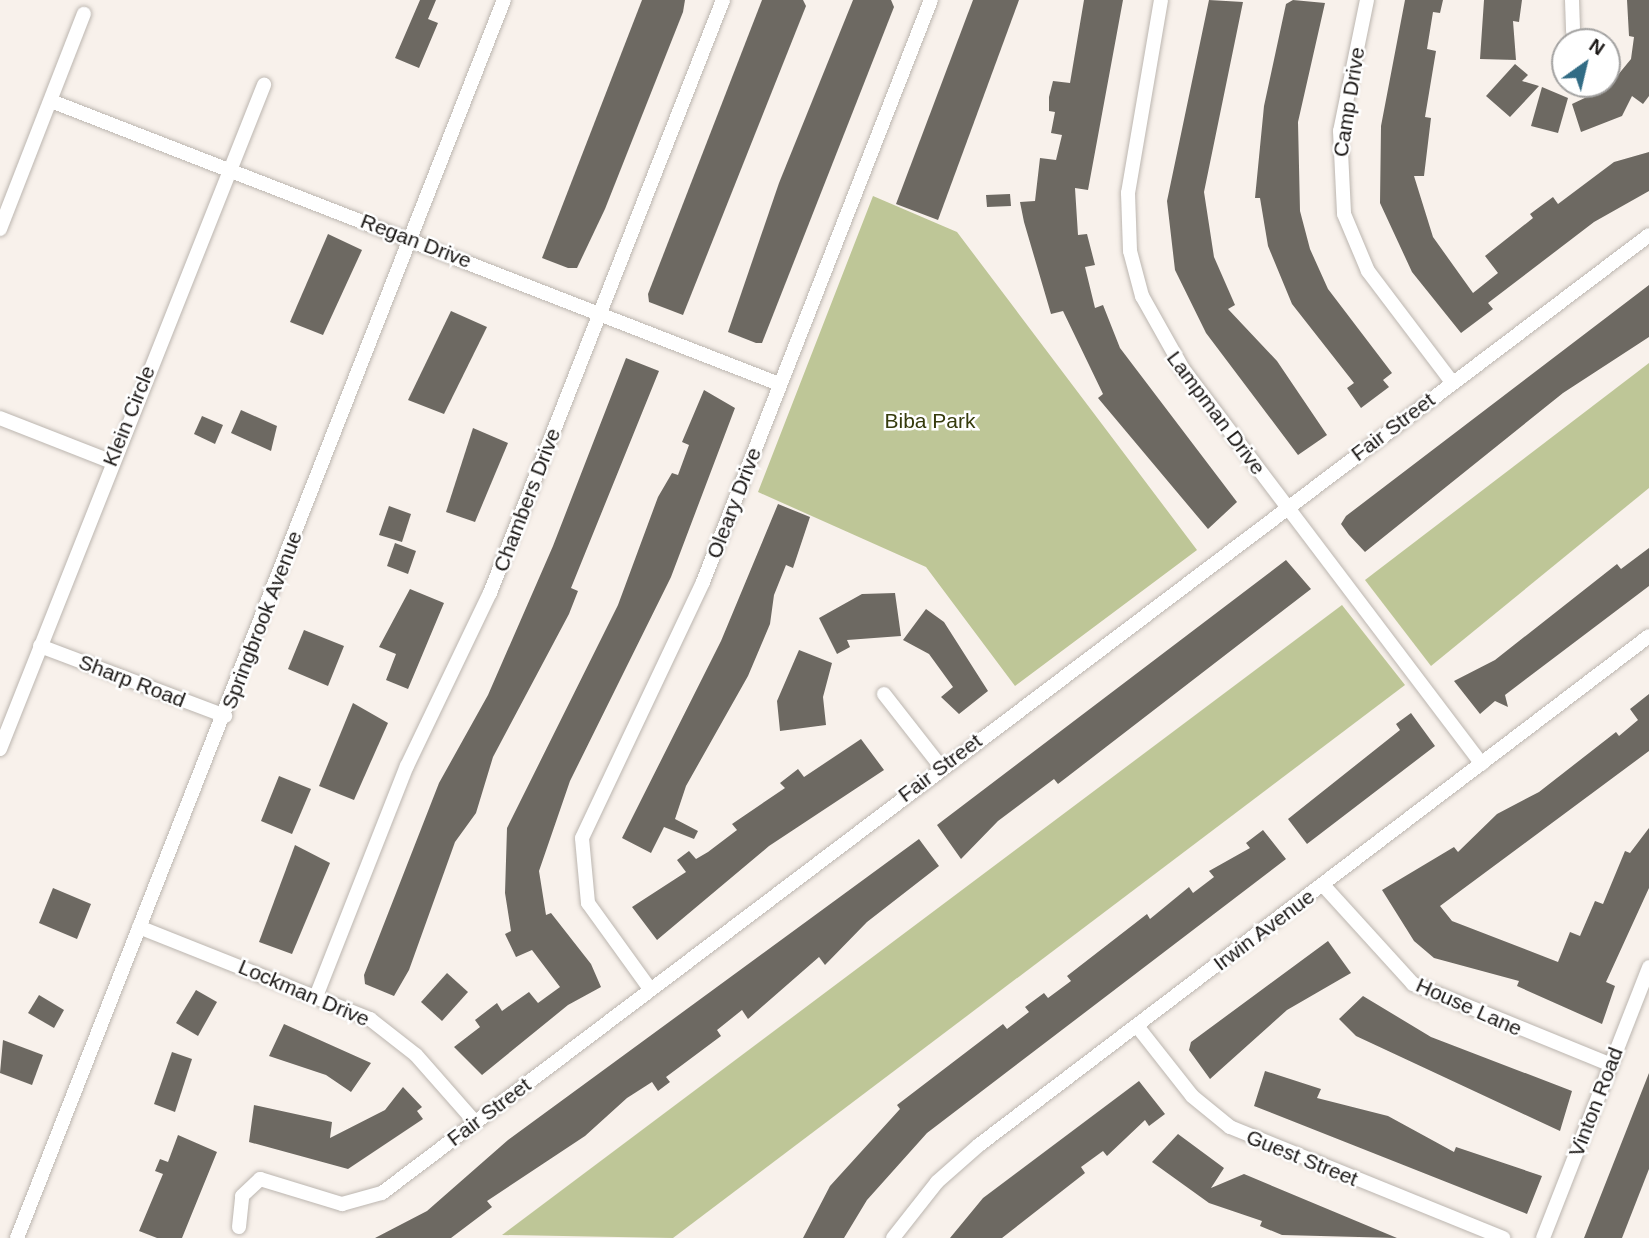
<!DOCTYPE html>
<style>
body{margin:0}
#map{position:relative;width:1649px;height:1238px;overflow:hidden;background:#f8f1eb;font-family:Arial,sans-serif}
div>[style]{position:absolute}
.green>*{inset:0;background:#bec697}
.building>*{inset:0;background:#6d6962}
.roads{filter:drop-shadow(0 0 2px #bcb6b0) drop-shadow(0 0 2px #bcb6b0)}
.minor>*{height:14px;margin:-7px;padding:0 7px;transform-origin:7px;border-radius:7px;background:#fff}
span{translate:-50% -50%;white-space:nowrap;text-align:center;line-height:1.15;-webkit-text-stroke:5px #fff;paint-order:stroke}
.street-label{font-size:21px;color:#1a1715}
.park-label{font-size:21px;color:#363b0d}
.north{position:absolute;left:1551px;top:28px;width:70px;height:70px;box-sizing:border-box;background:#fff;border:2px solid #a3a2a1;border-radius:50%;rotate:34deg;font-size:19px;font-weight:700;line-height:28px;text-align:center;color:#1a1715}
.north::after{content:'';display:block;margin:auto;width:24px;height:32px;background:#326c85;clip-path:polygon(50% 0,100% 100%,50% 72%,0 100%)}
</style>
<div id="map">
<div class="green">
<div style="clip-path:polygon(873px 196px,957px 232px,1197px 550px,1015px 686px,926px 567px,758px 492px)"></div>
<div style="clip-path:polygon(1649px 363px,1649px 488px,1431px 666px,1365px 580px)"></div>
<div style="clip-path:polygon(1342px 605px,1405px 685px,673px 1238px,502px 1235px)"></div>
</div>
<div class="building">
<div style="clip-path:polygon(420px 0,436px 0,428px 19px,438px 23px,419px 68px,395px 58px)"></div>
<div style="clip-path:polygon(642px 0,685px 0,683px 12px,605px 209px,577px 268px,568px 268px,542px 258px)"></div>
<div style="clip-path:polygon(762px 0,803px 0,806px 6px,683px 315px,649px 302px,648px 294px)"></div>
<div style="clip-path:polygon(853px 0,891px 0,894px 7px,762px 343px,756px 343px,728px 332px,779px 183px)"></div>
<div style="clip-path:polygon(973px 0,1019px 0,938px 220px,896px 204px)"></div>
<div style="clip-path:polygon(1084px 0,1123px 0,1088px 190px,1075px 188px,1078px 235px,1087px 234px,1095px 265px,1085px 267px,1095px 308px,1103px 305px,1120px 348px,1237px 502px,1208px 529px,1098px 398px,1103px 394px,1063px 311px,1051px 314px,1024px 222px,1020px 202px,1035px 201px,1040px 158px,1056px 160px,1062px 135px,1051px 133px,1055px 112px,1049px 111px,1049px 97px,1053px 81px,1070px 83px)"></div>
<div style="clip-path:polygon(1209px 0,1243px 2px,1204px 192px,1214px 257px,1235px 305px,1228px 309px,1277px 361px,1327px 435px,1298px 455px,1206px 333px,1175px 270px,1167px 201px)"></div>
<div style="clip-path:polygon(1293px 0,1325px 3px,1298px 122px,1300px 211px,1310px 249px,1328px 289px,1392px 373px,1383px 380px,1389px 387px,1361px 408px,1347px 388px,1354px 383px,1292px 304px,1268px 246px,1260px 198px,1255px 198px,1264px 106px,1286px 4px)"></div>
<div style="clip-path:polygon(1405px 0,1443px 0,1440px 13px,1433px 12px,1427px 49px,1436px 51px,1425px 117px,1431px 118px,1424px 176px,1414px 176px,1433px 237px,1473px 293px,1498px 273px,1485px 256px,1533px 218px,1530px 214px,1553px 197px,1558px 204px,1614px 162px,1649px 152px,1649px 191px,1594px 222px,1488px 303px,1493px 309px,1461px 333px,1412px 272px,1380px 203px,1381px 126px)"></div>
<div style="clip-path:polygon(1484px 0,1522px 0,1519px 22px,1513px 21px,1516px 60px,1480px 59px)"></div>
<div style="clip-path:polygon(1627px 0,1649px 0,1649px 96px,1643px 104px,1632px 96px,1622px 116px,1581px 132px,1572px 104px,1608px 87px,1631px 59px,1634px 37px,1629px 36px)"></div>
<div style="clip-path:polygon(1515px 64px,1528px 75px,1522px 81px,1539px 86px,1510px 117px,1486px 96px)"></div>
<div style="clip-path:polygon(1542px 87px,1568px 98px,1558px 133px,1531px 126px)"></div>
<div style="clip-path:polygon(1010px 194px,1011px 206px,987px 207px,986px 195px)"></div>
<div style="clip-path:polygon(328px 234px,362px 250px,323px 335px,290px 322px)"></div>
<div style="clip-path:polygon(1649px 285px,1649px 337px,1563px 393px,1365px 552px,1349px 535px,1341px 524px,1346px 516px)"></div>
<div style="clip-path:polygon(451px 311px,487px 327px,444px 414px,408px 400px)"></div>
<div style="clip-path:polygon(626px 358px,659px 371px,571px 588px,578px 591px,569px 614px,493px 757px,476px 813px,455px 842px,409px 970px,394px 996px,365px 984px,364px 975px,439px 783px,488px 695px,553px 546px)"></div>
<div style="clip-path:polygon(704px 390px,735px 408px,671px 577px,570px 781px,539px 871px,546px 915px,551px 913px,591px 964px,601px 987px,568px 1005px,482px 1075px,454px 1047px,480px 1027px,475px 1020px,497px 1003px,502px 1011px,529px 992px,538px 1003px,560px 987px,532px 950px,516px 957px,505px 934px,511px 931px,505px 893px,507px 828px,618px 605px,658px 497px,672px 473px,678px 475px,689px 445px,682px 442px)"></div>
<div style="clip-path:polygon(241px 410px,277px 426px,271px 451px,231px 433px)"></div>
<div style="clip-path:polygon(202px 416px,223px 425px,215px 444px,194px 434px)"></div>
<div style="clip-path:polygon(473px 428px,508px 443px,475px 522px,446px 512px)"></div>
<div style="clip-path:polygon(778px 504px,810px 517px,793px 568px,786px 565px,774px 595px,770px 624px,748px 676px,686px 786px,675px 819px,698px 831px,694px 839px,664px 827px,651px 853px,622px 838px,721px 641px)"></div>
<div style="clip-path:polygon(389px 506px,411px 514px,402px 542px,379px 535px)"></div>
<div style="clip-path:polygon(395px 543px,416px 551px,408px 574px,387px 566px)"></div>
<div style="clip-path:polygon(1649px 548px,1649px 586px,1505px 695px,1508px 707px,1495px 701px,1480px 714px,1454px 681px,1495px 660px,1617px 564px,1621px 569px)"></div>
<div style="clip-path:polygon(1286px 560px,1311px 589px,1058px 784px,1054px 779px,998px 821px,961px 859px,937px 825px)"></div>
<div style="clip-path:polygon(410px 589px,444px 603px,408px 689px,386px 680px,396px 654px,379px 647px)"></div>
<div style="clip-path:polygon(895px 593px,901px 636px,847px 640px,850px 647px,837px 654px,819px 618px,862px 594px)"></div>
<div style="clip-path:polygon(926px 609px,944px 622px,988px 691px,959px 714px,941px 697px,953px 687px,929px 654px,903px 640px)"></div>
<div style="clip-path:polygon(304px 630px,344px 646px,328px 686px,288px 669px)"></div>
<div style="clip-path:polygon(799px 650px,832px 663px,823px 697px,826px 725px,780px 731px,777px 701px)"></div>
<div style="clip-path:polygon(1649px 694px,1649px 751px,1440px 906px,1452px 921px,1558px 962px,1570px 932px,1580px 936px,1595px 901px,1603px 904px,1625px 851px,1630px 853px,1649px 828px,1649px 888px,1606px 982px,1615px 986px,1602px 1024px,1517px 986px,1519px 981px,1434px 958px,1414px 941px,1382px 890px,1454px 847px,1458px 852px,1497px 814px,1539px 792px,1616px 732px,1619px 736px,1638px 720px,1630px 709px)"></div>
<div style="clip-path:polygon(353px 703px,388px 723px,354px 800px,319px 786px)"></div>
<div style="clip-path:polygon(1411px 713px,1435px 746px,1307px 844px,1288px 819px,1400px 730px,1396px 724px)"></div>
<div style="clip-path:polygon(861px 739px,884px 770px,769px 846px,657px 940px,632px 907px,686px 872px,677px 860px,689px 851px,696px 859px,708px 852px,737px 830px,732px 824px,785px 788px,780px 783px,798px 769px,804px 777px)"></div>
<div style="clip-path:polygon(279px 776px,311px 789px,292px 834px,261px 821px)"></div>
<div style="clip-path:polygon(1263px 830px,1286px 859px,927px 1133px,867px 1200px,844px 1238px,803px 1238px,830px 1186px,900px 1109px,897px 1105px,1003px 1024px,1007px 1029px,1029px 1012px,1025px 1007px,1044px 993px,1048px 998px,1071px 981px,1067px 976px,1147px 914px,1150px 919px,1189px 887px,1193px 893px,1214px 877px,1209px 871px,1250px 848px,1246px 843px)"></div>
<div style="clip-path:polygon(919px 839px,939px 866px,867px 922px,825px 965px,819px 957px,748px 1019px,742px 1010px,717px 1030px,721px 1036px,666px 1077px,670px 1082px,658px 1091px,652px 1082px,627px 1098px,585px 1136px,487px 1201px,492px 1207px,451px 1238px,375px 1238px,427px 1211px,508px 1140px)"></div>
<div style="clip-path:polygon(295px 845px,330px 863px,292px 954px,259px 942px)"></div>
<div style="clip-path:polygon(53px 888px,91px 904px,77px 939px,39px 923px)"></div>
<div style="clip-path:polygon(1328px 941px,1351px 973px,1287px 1010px,1210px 1079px,1189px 1050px,1191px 1042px)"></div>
<div style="clip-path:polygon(447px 973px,468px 992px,442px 1021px,421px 1002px)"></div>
<div style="clip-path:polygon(196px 990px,217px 1002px,198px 1036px,176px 1023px)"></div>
<div style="clip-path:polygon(39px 995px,64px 1010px,54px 1028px,28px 1013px)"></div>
<div style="clip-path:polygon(1363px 996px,1431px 1037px,1572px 1091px,1560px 1131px,1356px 1036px,1339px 1019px)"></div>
<div style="clip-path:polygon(284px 1024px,371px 1063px,351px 1092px,326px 1075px,269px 1056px)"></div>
<div style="clip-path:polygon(3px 1040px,43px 1055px,32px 1085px,0 1073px)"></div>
<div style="clip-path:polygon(172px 1052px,192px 1059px,175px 1112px,154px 1104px)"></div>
<div style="clip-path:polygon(1265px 1071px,1321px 1089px,1317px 1098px,1388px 1116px,1454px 1152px,1456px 1147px,1542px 1176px,1527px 1214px,1254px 1106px)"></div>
<div style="clip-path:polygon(1649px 1073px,1649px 1169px,1622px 1238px,1584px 1238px)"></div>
<div style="clip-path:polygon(1139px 1081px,1165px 1114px,1149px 1126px,1145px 1120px,1107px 1156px,1103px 1151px,1081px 1167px,1085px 1173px,1002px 1238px,950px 1238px,983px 1198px)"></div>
<div style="clip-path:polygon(403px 1087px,422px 1107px,417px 1111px,423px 1119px,348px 1169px,249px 1142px,254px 1105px,332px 1122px,330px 1138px,385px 1110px)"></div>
<div style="clip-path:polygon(1178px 1134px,1224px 1168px,1211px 1188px,1244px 1174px,1397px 1238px,1282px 1235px,1260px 1226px,1262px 1221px,1209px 1203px,1152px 1162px)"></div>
<div style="clip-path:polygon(178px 1135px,217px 1152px,182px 1238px,157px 1238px,139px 1231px,163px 1174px,155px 1171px,160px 1159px,168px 1162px)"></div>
</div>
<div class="roads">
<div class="minor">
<div style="left:1161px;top:0;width:196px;rotate:99.7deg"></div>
<div style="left:1128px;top:193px;width:58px;rotate:88deg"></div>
<div style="left:1130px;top:251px;width:47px;rotate:75.1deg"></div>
<div style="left:1142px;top:296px;width:84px;rotate:60.7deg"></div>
<div style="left:1183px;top:369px;width:495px;rotate:52.9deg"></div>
<div style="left:1367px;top:0;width:134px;rotate:101.6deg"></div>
<div style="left:1340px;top:131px;width:83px;rotate:87.2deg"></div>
<div style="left:1344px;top:214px;width:62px;rotate:67.2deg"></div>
<div style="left:1368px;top:271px;width:139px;rotate:52.9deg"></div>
<div style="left:1572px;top:0;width:32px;rotate:88deg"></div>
<div style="left:51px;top:101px;width:781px;rotate:21.24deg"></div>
<div style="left:0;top:229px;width:231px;rotate:-68.7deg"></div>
<div style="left:0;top:418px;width:118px;rotate:21.4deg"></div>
<div style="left:40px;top:646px;width:198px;rotate:20.7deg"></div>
<div style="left:884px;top:694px;width:93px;rotate:52deg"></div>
<div style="left:0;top:749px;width:715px;rotate:-68.32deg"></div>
<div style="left:1323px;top:885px;width:134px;rotate:47.7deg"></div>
<div style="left:1413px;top:984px;width:214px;rotate:22.2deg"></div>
<div style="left:139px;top:927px;width:249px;rotate:21.7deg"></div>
<div style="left:370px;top:1019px;width:58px;rotate:38deg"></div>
<div style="left:416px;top:1055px;width:89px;rotate:48.6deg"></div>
<div style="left:650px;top:989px;width:106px;rotate:-125.8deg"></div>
<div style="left:588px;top:903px;width:65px;rotate:-95.3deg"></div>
<div style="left:582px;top:838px;width:283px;rotate:-64.7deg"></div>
<div style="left:703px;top:582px;width:625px;rotate:-68.61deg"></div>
<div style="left:317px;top:994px;width:245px;rotate:-68.5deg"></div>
<div style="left:407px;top:766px;width:192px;rotate:-64.4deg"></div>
<div style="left:490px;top:593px;width:637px;rotate:-68.55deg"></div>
<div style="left:1137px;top:1026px;width:89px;rotate:51.8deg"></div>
<div style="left:1192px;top:1096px;width:49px;rotate:39.2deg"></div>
<div style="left:1230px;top:1127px;width:295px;rotate:22.1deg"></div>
<div style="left:239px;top:1227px;width:31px;rotate:-84deg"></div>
<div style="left:242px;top:1196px;width:25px;rotate:-43deg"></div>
<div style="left:260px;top:1179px;width:86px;rotate:17deg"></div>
<div style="left:342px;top:1204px;width:41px;rotate:-15.4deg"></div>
<div style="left:382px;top:1193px;width:1588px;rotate:-37.09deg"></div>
<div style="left:17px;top:1238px;width:1330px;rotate:-68.53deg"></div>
<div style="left:893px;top:1238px;width:71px;rotate:-51.8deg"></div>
<div style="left:937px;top:1182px;width:56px;rotate:-41.4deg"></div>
<div style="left:979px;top:1145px;width:841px;rotate:-37.22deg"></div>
<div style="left:1543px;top:1238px;width:291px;rotate:-68.6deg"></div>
</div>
</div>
<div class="street-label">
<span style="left:1349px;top:102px;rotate:-81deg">Camp Drive</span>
<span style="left:416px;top:241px;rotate:21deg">Regan Drive</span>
<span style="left:1216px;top:413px;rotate:53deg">Lampman Drive</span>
<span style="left:129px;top:416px;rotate:-68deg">Klein Circle</span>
<span style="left:1393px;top:427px;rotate:-37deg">Fair Street</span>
<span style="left:527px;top:500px;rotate:-69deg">Chambers Drive</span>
<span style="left:734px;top:503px;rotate:-69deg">Oleary Drive</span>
<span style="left:262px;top:620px;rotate:-69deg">Springbrook Avenue</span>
<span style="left:132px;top:681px;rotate:21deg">Sharp Road</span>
<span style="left:940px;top:768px;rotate:-37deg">Fair Street</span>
<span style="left:1264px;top:930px;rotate:-37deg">Irwin Avenue</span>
<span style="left:304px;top:993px;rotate:23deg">Lockman Drive</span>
<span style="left:1469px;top:1007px;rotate:24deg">House Lane</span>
<span style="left:1596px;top:1102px;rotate:-69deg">Vinton Road</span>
<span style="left:489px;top:1112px;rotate:-37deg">Fair Street</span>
<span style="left:1302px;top:1158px;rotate:22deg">Guest Street</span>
</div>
<div class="park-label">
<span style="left:930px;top:421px">Biba Park</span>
</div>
<div class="north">N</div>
</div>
